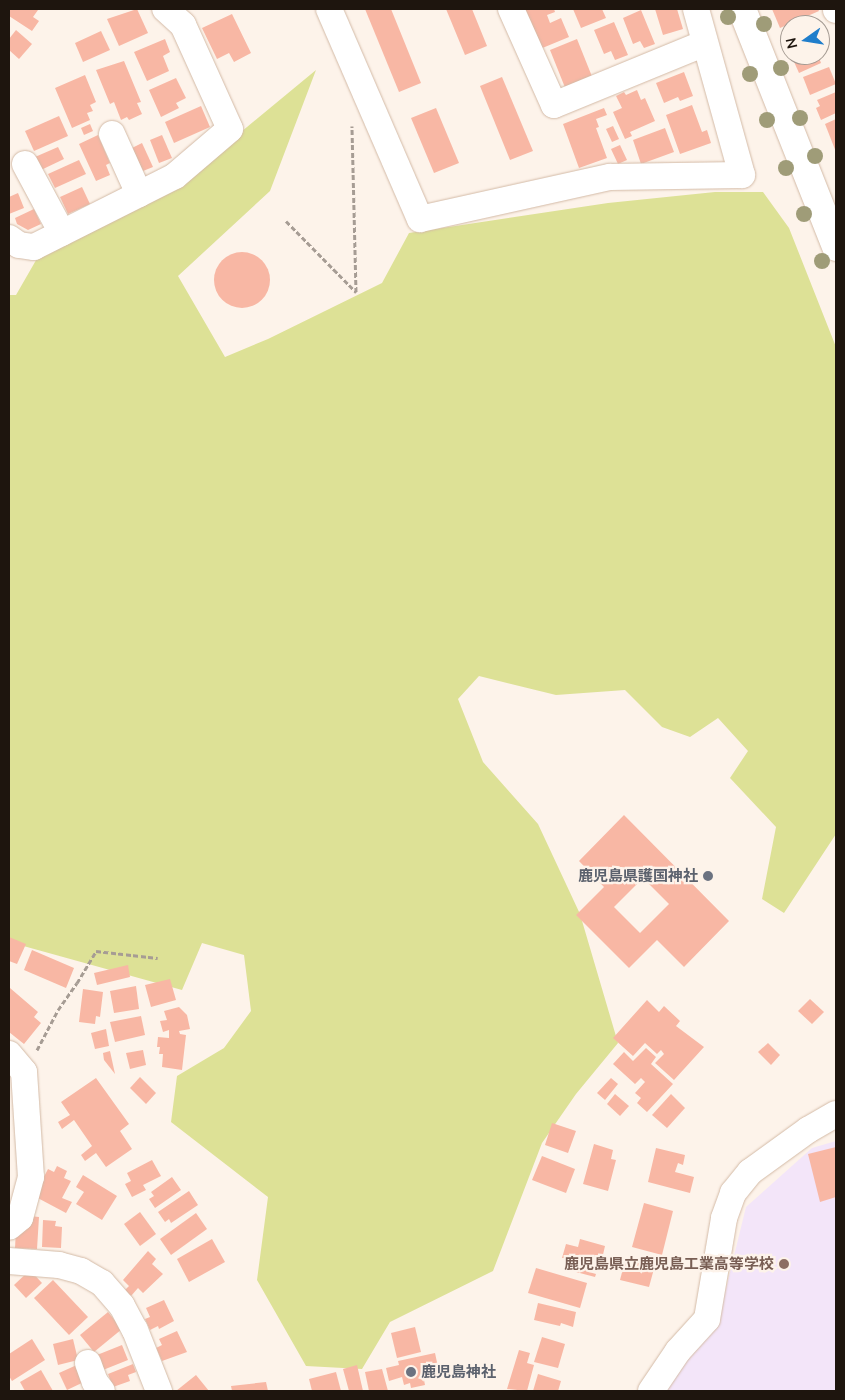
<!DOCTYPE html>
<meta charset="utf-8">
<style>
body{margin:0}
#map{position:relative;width:845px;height:1400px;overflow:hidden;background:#fdf3ea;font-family:Mulish,"Noto Sans JP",sans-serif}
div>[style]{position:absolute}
.education>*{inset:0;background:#f3e5f9}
.green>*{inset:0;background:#dde196}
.building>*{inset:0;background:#f8b7a4}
.round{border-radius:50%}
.path>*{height:3px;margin-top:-1.5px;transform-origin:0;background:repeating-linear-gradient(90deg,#a69c94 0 5px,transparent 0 7.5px)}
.roads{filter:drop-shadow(0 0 1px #d3baa6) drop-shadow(0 0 1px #d3baa6)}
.street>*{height:26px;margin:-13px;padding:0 13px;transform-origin:13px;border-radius:13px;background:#fff}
.secondary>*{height:28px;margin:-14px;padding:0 14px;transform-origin:14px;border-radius:14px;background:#fff}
.trees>*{width:16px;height:16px;margin:-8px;border-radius:50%;background:#9f9c78}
.dots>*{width:14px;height:14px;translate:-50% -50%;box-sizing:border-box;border:2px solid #fdf3ea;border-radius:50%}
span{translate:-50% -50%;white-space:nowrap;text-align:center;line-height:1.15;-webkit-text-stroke:4.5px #fdf3ea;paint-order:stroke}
.worship-label{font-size:15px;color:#5b616d;font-weight:700}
.right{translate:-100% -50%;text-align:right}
.left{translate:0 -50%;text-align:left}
.education-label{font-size:15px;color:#785e54;font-weight:700}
.frame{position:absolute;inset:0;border:10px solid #1e150e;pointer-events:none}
.north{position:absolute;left:780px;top:15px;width:50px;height:50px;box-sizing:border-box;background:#fdf3ea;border:1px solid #a49a92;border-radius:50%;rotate:257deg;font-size:14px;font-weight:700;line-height:20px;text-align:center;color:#1e150e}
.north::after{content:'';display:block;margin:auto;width:18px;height:22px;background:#207ecb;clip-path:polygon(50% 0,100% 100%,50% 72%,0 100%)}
</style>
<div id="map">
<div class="education">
<div style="clip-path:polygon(836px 1141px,836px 1391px,657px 1391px,718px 1321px,746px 1207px,812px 1148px)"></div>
</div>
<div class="green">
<div style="clip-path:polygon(316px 70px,270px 191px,178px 276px,225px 357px,268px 339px,382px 283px,409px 233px,608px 203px,715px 192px,763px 192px,789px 228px,836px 347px,836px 834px,784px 913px,762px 899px,776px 827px,730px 778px,748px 751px,718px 718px,690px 737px,662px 727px,625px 690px,556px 695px,479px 676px,458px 699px,483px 762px,538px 824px,580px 914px,618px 1043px,576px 1094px,542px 1143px,493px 1271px,390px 1322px,362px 1369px,306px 1366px,257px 1280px,268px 1197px,171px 1122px,177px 1076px,224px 1048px,251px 1011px,244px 955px,202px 943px,182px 990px,9px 942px,9px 295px,16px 295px,39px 255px,241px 132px)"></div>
</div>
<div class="building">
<div style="clip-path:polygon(9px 9px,35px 9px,38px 10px,33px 17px,39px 21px,32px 31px,9px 16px)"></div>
<div style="clip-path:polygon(137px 9px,148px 33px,119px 46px,107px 19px)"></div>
<div style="clip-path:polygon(365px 9px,391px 9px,421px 83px,399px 92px)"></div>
<div style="clip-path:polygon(446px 9px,472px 9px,487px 46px,465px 55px)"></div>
<div style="clip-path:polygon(526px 9px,554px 9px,555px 12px,547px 15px,550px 23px,561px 18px,569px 37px,540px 49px,524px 10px)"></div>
<div style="clip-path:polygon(573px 9px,602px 9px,606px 18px,581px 28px)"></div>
<div style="clip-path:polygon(655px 9px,677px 9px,683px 29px,663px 35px)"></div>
<div style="clip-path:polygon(772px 9px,818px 9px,819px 11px,780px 28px)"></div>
<div style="clip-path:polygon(641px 10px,655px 44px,644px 48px,640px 41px,633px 44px,623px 18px)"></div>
<div style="clip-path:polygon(232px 14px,251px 53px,234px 62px,229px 53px,217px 59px,202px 28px)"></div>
<div style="clip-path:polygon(614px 22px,628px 55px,615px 60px,611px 51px,604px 54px,594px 30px)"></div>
<div style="clip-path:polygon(16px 30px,32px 44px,19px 59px,9px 50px,9px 39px)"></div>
<div style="clip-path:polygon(101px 31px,110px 50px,83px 62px,75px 43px)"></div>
<div style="clip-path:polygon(790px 31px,790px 52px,782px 34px)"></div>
<div style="clip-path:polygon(165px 39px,170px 52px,163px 56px,169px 71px,147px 81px,134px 52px)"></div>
<div style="clip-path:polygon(577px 39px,593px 79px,566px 90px,550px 50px)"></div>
<div style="clip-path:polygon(791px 55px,818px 55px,821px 63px,799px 73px)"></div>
<div style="clip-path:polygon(124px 61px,141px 102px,137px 103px,142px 114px,129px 120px,127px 117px,121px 120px,114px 102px,110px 104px,96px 70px)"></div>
<div style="clip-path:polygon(829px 67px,836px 84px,810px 95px,803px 77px)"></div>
<div style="clip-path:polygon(684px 72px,693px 96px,680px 101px,678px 97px,664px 103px,656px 83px)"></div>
<div style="clip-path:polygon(85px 75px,96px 102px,90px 105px,93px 111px,87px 113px,90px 120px,72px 128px,55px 88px)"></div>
<div style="clip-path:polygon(502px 77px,533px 151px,510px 160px,480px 86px)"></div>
<div style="clip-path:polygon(176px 78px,186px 98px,176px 103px,179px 108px,161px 117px,149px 90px)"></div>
<div style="clip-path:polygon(637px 90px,641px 100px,645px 98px,655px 121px,630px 132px,632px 136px,625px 139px,613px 112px,622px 108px,616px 96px,624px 92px,626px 95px)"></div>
<div style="clip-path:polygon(836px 92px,836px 113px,821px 120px,816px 108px,820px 106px,817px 100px)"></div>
<div style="clip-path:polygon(692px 105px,702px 132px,707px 130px,711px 143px,680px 154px,666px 115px)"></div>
<div style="clip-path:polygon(201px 106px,210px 127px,174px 143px,165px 122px)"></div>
<div style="clip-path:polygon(436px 108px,459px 163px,434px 173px,411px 118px)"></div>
<div style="clip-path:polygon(604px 108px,607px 115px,596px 119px,599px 127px,596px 128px,607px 158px,579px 168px,563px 124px)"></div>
<div style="clip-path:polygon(59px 116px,68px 136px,34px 151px,25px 131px)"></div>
<div style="clip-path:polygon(836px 119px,836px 152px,825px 124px)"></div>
<div style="clip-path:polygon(90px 124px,93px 131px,84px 135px,81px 128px)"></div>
<div style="clip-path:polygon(613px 126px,619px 139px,612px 142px,606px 129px)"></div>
<div style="clip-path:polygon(665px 128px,674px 152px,641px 164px,633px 140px)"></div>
<div style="clip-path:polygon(98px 135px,110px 163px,106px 165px,110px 175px,96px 181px,79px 144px)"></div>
<div style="clip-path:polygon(162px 135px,172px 158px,159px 163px,150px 140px)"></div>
<div style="clip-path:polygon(142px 143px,153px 167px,143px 171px,132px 148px)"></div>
<div style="clip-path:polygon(620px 145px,627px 160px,618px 164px,611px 149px)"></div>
<div style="clip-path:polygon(58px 147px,64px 159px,41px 170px,35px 157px)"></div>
<div style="clip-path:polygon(79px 160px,86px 174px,55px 188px,48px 174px)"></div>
<div style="clip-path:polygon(82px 187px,90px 204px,68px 214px,60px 197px)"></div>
<div style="clip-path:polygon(18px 193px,24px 208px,9px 214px,9px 197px)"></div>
<div style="clip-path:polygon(34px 209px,41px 224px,28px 230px,17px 224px,15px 218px)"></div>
<div class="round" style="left:214px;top:252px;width:56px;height:56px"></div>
<div style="clip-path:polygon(evenodd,624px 815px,729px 921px,684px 967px,657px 940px,629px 968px,576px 915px,604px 887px,579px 861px,624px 815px,643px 878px,669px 904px,640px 933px,614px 907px,643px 878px)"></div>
<div style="clip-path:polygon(9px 937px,26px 944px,17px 964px,9px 961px)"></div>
<div style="clip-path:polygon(32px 950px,74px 968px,66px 988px,24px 970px)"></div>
<div style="clip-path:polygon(128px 965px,130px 977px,97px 985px,94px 973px)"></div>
<div style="clip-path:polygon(170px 979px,176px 1000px,151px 1007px,145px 985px)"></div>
<div style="clip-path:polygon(136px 986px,139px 1009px,114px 1013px,110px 991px)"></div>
<div style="clip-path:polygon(10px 988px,38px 1012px,34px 1017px,41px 1023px,24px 1044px,9px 1032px)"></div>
<div style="clip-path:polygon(83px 989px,103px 992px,100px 1017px,96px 1016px,95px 1024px,79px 1022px)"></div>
<div style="clip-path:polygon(810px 999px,824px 1012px,812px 1024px,798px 1011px)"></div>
<div style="clip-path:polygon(647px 1000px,659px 1012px,664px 1006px,680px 1021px,676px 1026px,704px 1047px,674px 1080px,655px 1063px,664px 1054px,661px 1050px,657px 1054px,645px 1043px,633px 1056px,613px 1038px)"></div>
<div style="clip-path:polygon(179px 1007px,187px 1015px,190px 1029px,179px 1031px,180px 1034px,186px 1035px,182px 1070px,162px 1067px,163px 1054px,159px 1054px,160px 1047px,157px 1047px,158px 1037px,169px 1038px,169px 1030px,163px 1032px,160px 1021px,167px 1020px,164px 1011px)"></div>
<div style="clip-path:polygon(141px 1016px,145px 1035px,115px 1042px,110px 1022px)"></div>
<div style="clip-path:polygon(106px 1029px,109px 1046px,95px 1049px,91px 1033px)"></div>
<div style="clip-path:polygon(768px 1043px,780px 1055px,771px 1065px,758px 1052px)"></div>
<div style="clip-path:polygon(646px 1048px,656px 1057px,651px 1064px,673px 1084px,647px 1112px,637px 1103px,641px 1098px,635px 1093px,645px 1082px,641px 1078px,635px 1084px,613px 1064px,624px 1052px,633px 1061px)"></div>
<div style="clip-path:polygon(143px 1050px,146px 1065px,130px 1069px,126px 1053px)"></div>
<div style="clip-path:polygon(110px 1051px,115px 1074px,104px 1060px,103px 1053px)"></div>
<div style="clip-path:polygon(140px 1077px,156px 1093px,146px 1104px,130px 1088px)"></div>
<div style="clip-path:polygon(96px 1078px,129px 1124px,120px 1131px,132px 1149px,106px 1167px,96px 1153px,85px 1161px,81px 1155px,92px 1146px,74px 1120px,62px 1129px,58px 1122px,70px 1115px,61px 1102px)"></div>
<div style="clip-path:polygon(611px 1078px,618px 1084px,605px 1100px,597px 1093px)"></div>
<div style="clip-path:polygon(615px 1094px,629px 1106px,620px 1116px,607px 1104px)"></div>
<div style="clip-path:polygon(671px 1094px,685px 1108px,667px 1128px,652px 1115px)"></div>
<div style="clip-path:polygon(552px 1123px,576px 1131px,568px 1153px,545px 1145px)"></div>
<div style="clip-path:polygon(594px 1144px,613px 1150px,611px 1159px,616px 1160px,608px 1191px,583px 1184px)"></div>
<div style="clip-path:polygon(836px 1147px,836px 1197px,820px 1202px,808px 1154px)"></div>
<div style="clip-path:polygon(656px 1148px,685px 1155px,683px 1165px,678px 1163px,675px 1172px,694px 1177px,690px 1193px,648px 1182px)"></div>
<div style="clip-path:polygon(542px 1156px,575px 1169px,566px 1193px,532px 1180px)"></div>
<div style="clip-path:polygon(152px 1160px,161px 1176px,143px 1185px,146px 1190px,132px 1197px,125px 1184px,131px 1181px,127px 1173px)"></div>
<div style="clip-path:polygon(57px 1166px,67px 1171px,64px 1178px,71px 1181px,62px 1198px,72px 1202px,66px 1213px,34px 1196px,48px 1169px,54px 1172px)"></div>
<div style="clip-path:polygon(83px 1175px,117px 1196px,102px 1220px,76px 1204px,84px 1192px,76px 1187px)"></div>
<div style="clip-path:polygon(172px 1177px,181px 1190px,155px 1208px,149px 1199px,154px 1196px,151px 1192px)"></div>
<div style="clip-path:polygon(189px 1191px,198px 1205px,171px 1223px,169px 1219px,165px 1222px,158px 1212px)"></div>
<div style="clip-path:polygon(644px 1203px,673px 1211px,662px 1255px,632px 1247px)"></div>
<div style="clip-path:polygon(140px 1212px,156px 1234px,140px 1246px,124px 1224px)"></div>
<div style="clip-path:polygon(196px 1213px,207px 1229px,171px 1255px,160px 1239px)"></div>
<div style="clip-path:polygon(30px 1216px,39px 1217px,37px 1249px,15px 1248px,16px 1230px)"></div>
<div style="clip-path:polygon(43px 1220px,56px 1221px,55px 1226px,62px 1227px,61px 1248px,42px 1247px)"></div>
<div style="clip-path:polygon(212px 1239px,225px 1262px,189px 1282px,177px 1259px)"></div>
<div style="clip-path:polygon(580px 1239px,605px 1246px,602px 1259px,593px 1256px,589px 1272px,596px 1274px,595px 1277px,576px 1272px,578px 1265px,565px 1262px,566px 1258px,562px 1258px,566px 1244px,578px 1247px)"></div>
<div style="clip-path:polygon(148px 1251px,156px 1259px,152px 1264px,163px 1274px,143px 1293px,138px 1288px,131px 1296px,125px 1290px,129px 1286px,123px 1280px)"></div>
<div style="clip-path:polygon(626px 1257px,655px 1265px,649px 1287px,620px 1280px)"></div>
<div style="clip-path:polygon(536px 1268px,587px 1283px,580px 1308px,528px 1293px)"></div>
<div style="clip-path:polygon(30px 1270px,42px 1283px,26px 1298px,14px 1285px)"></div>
<div style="clip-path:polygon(53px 1280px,88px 1317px,69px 1335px,34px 1298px)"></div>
<div style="clip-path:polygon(164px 1300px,174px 1321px,159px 1329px,158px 1326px,150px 1330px,145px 1319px,150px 1317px,146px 1308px)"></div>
<div style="clip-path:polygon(538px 1303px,576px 1312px,573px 1327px,561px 1323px,560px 1326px,534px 1320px)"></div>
<div style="clip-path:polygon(108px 1312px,122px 1329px,94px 1352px,80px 1335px)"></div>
<div style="clip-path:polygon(415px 1327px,421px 1352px,397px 1358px,391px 1333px)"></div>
<div style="clip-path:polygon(177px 1331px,187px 1352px,162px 1361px,156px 1348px,162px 1345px,159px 1339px)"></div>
<div style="clip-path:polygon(542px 1337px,565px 1344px,558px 1368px,534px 1362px)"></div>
<div style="clip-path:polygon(32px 1339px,45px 1360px,12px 1381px,9px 1376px,9px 1354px)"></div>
<div style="clip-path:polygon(73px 1339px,78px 1360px,58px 1365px,53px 1344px)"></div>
<div style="clip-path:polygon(122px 1345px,128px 1360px,103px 1370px,97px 1355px)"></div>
<div style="clip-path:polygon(519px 1350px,530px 1353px,527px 1363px,534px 1365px,527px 1391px,507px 1389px)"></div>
<div style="clip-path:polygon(435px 1353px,438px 1367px,425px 1370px,427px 1379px,424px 1380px,425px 1385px,411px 1388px,410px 1383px,404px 1385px,402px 1377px,389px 1381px,386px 1368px,399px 1365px,398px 1361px)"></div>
<div style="clip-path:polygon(79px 1364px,86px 1381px,67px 1390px,59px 1373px)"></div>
<div style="clip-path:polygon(133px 1364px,136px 1372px,128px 1375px,130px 1381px,113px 1387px,108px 1374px)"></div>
<div style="clip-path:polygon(357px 1365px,363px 1391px,349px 1391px,343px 1369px)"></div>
<div style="clip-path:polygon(382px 1369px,388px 1391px,369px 1391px,365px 1372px)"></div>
<div style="clip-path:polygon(41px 1370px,53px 1391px,25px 1391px,20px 1382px)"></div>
<div style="clip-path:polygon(336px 1372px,341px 1391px,312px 1391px,309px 1379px)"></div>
<div style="clip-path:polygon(538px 1374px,561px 1381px,558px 1391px,533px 1391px)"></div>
<div style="clip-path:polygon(196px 1375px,209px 1391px,176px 1391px)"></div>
<div style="clip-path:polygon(266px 1382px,268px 1391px,232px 1391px,231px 1386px)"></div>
</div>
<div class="path">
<div style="left:286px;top:221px;width:100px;rotate:45.4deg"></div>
<div style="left:356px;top:292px;width:166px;rotate:-91.4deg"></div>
<div style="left:37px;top:1050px;width:45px;rotate:-62.3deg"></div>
<div style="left:58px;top:1010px;width:33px;rotate:-55deg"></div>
<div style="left:77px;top:983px;width:37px;rotate:-59deg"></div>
<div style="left:96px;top:951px;width:62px;rotate:6.4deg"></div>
</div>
<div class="roads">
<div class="street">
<div style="left:329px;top:9px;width:229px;rotate:66.6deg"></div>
<div style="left:420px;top:219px;width:195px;rotate:-12.5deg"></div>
<div style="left:610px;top:177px;width:132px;rotate:-0.9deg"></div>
<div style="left:742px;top:175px;width:172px;rotate:-105.5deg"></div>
<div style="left:511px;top:9px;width:105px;rotate:65.9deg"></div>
<div style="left:554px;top:105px;width:163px;rotate:-22.3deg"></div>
<div style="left:836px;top:9px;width:1px;rotate:90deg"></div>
<div style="left:112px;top:134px;width:66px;rotate:65.8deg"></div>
<div style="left:25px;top:164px;width:78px;rotate:61.8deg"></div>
<div style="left:9px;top:238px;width:12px;rotate:35deg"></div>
<div style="left:19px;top:245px;width:15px;rotate:8deg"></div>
<div style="left:34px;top:247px;width:158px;rotate:-26.7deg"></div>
<div style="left:175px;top:176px;width:72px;rotate:-40.5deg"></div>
<div style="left:230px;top:129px;width:114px;rotate:-114.3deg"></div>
<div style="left:183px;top:25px;width:24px;rotate:-138deg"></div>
<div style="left:9px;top:1054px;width:23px;rotate:50deg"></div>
<div style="left:24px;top:1072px;width:105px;rotate:86.2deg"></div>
<div style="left:31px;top:1177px;width:42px;rotate:105deg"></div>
<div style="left:20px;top:1218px;width:14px;rotate:141deg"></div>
<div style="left:9px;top:1261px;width:50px;rotate:4.6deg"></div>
<div style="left:59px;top:1265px;width:23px;rotate:15deg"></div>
<div style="left:81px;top:1271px;width:24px;rotate:30deg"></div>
<div style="left:102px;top:1283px;width:30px;rotate:49deg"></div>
<div style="left:122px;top:1306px;width:27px;rotate:62deg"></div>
<div style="left:135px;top:1330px;width:66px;rotate:68.5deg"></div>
<div style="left:88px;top:1363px;width:20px;rotate:70deg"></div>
<div style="left:95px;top:1382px;width:11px;rotate:52deg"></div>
<div style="left:651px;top:1391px;width:48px;rotate:-56deg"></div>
<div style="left:678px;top:1351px;width:43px;rotate:-47.8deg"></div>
<div style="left:707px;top:1319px;width:102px;rotate:-80.4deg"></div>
<div style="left:724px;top:1218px;width:27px;rotate:-70deg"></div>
<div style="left:733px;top:1193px;width:27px;rotate:-51deg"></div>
<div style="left:750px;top:1172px;width:72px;rotate:-35.9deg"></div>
<div style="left:808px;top:1130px;width:32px;rotate:-30deg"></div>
</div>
<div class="secondary">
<div style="left:742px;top:9px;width:256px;rotate:68.4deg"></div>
</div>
</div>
<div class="trees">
<div style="left:728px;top:17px"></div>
<div style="left:764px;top:24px"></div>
<div style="left:781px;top:68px"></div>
<div style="left:750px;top:74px"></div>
<div style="left:800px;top:118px"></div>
<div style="left:767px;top:120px"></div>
<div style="left:815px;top:156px"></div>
<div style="left:786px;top:168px"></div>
<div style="left:804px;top:214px"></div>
<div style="left:822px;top:261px"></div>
</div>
<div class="dots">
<div style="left:708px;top:876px;background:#6b7280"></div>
<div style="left:784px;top:1264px;background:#8d6e63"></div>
<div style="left:411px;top:1372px;background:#6b7280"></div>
</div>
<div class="worship-label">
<span class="right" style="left:698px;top:876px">鹿児島県護国神社</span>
<span class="left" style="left:421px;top:1372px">鹿児島神社</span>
</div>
<div class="education-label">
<span class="right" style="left:774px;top:1264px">鹿児島県立鹿児島工業高等学校</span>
</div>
<div class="frame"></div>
<div class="north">N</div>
</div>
